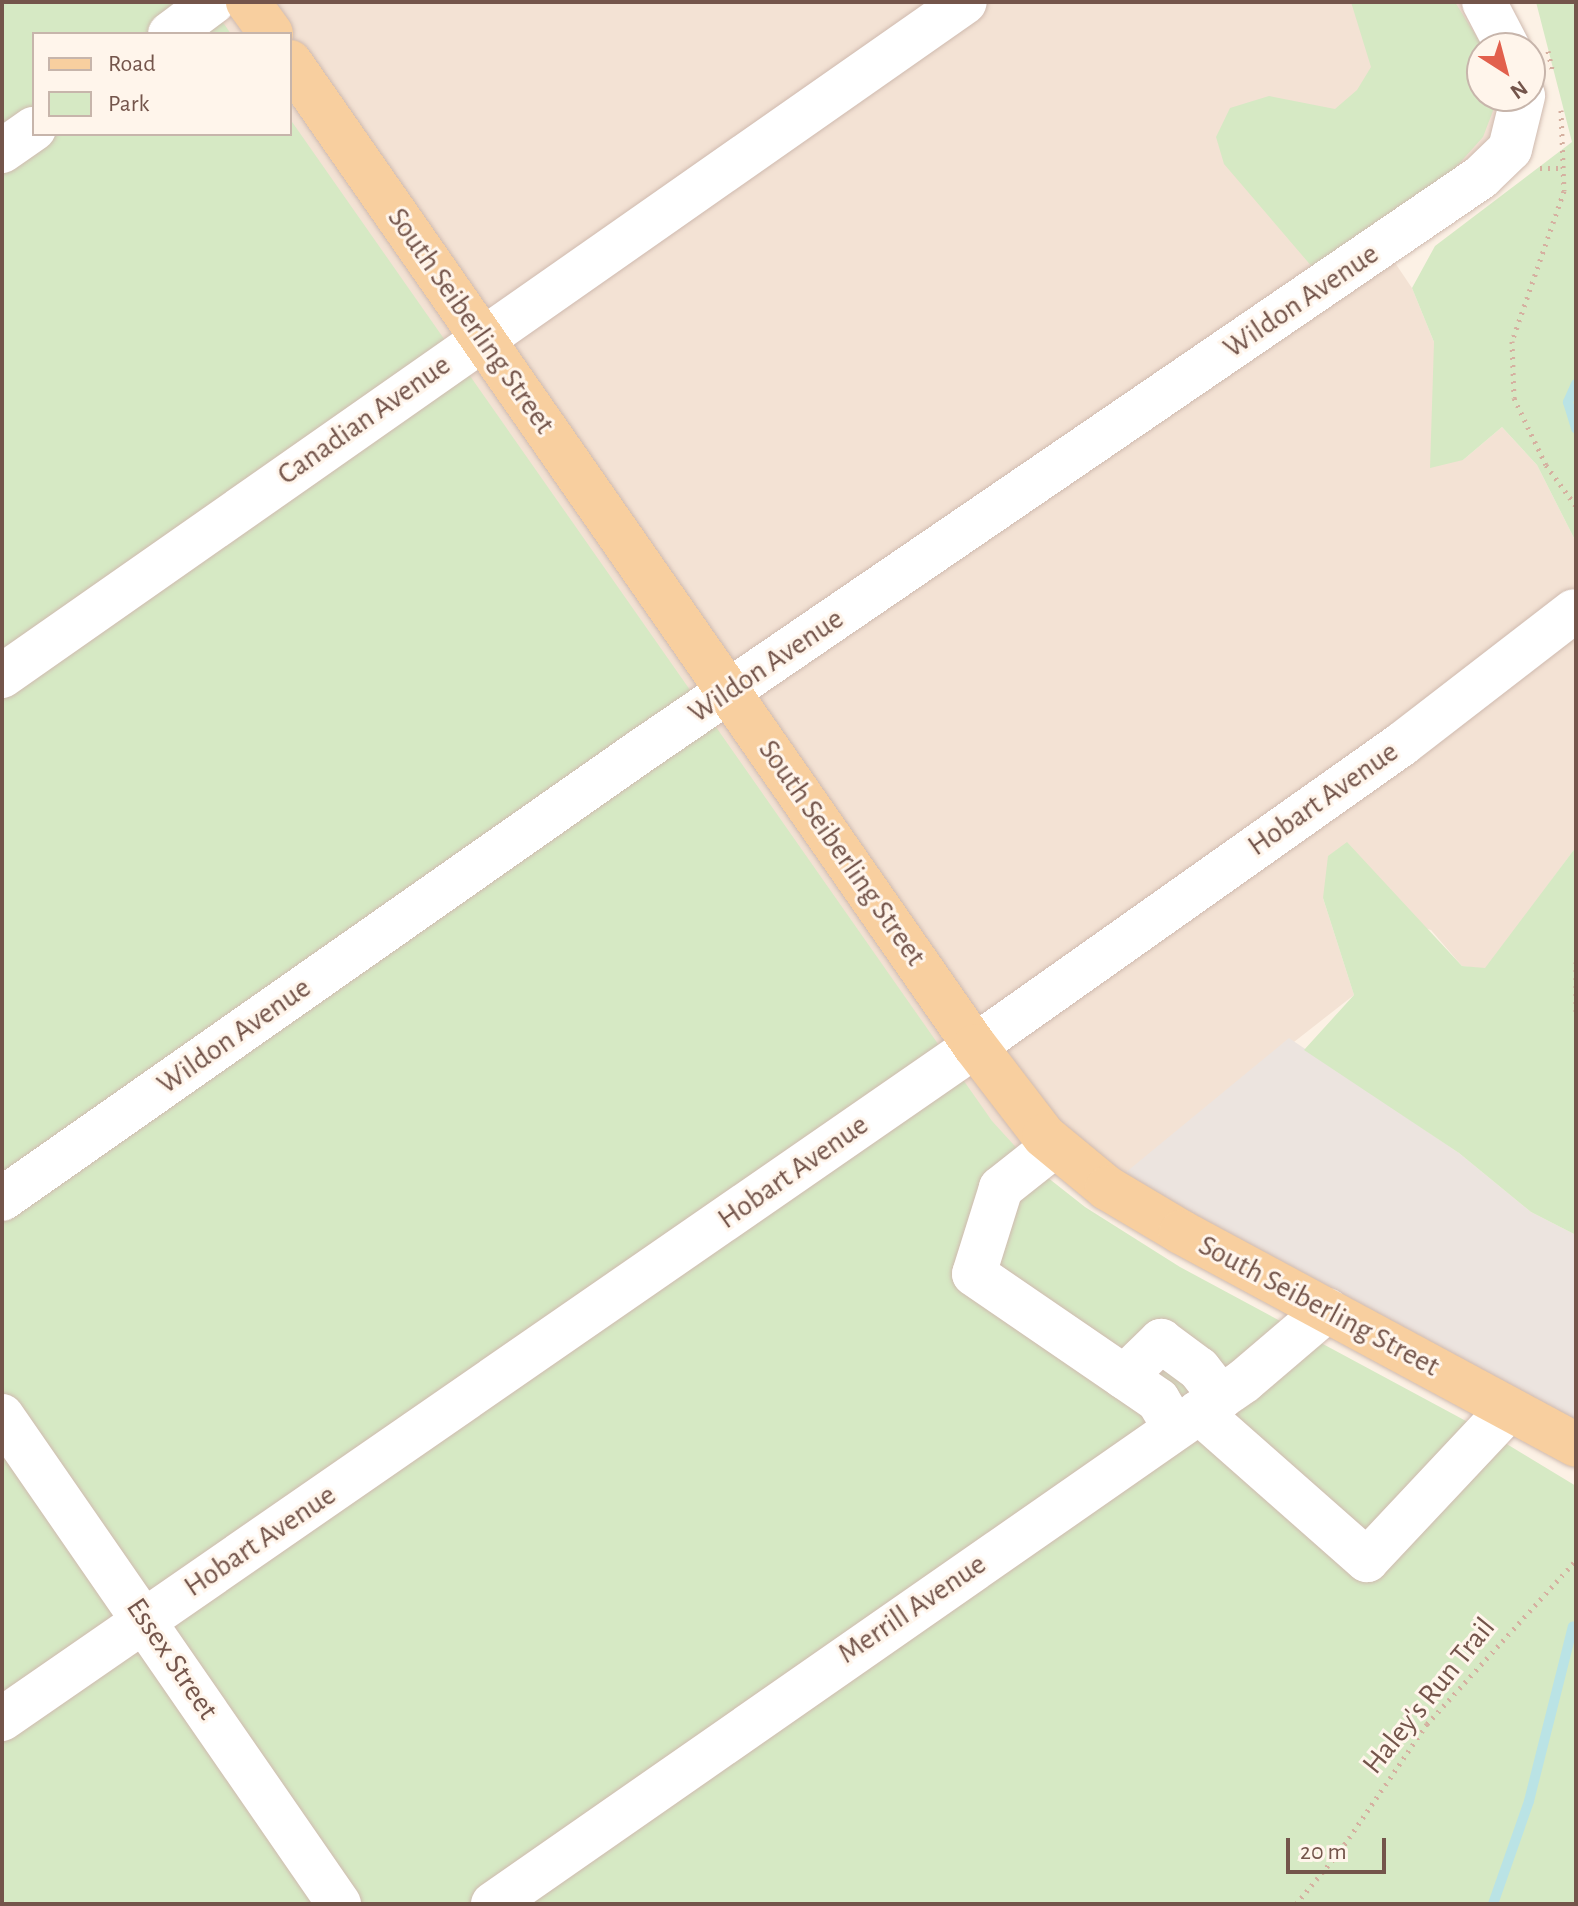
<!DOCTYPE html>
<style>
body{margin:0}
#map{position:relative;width:1578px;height:1906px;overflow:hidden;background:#fcf1e5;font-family:"Alegreya Sans",sans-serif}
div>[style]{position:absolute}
.residential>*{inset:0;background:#f3e2d4}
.industrial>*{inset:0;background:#ece4df}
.green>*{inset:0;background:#d6e9c4}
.stream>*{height:10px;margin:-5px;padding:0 5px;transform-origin:5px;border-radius:5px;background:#bae3e5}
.path>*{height:5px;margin-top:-2.5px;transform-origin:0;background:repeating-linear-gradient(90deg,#d5b0a0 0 2px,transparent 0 8px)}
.roads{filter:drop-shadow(0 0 2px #cfbaaf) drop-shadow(0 0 2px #cfbaaf)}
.minor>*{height:44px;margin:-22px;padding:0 22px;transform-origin:22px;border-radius:22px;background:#fff}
.major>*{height:44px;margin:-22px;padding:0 22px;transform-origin:22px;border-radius:22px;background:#f8cf9f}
span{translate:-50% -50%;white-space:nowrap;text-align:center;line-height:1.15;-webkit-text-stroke:6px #fff5eb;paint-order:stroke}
.street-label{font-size:30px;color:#74554b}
.frame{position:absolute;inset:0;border:4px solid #74554b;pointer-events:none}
.legend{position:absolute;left:32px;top:32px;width:260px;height:104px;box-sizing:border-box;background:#fff5eb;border:2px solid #c7b5ab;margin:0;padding:10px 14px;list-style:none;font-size:24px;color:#74554b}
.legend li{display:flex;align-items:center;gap:16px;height:40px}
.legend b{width:40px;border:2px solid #c7b5ab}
.north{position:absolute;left:1466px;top:32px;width:80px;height:80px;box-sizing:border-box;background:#fff5eb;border:2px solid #c7b5ab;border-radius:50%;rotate:144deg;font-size:22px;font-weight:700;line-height:32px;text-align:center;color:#74554b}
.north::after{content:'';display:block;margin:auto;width:28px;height:36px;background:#e2604d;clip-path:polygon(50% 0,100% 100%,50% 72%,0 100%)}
.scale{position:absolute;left:1286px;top:1838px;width:100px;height:36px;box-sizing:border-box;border:4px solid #74554b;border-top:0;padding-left:10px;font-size:24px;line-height:28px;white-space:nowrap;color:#74554b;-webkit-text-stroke:6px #fff5eb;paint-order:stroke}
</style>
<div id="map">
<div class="residential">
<div style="clip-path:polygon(evenodd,2px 2px,1484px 2px,1508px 48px,1482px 48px,1482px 96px,1523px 96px,1517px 126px,1383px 245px,1412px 288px,1434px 342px,1463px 460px,1502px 427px,1537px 465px,1576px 542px,1576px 847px,1486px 969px,1462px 966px,1431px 930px,1323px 898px,1354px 995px,1107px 1188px,1045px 1136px,2px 1904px,2px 2px,34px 34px,290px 34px,290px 134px,34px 134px,34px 34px)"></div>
</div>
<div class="industrial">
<div style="clip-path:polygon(1289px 1038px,1459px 1153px,1531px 1212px,1576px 1235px,1576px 1428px,1119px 1178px)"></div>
</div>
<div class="green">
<div style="clip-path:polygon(2px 2px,209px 2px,231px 34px,34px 34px,34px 134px,290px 134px,290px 119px,992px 1121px,1033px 1166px,1085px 1207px,1180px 1267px,1492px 1435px,1576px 1486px,1576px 1904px,2px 1904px)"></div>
<div style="clip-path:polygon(1351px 2px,1455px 2px,1483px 47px,1482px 96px,1495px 96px,1496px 103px,1483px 137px,1448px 176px,1313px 268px,1224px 164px,1216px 137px,1230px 108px,1269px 96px,1335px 109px,1357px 90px,1371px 67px)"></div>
<div style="clip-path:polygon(1536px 2px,1576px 2px,1576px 542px,1537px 465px,1502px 427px,1463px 460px,1430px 468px,1434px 342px,1412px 288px,1435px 246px,1572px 142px)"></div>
<div style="clip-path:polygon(1347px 842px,1462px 966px,1485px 968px,1576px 847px,1576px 1235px,1531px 1212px,1459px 1153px,1304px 1050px,1354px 995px,1323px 898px,1328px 856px)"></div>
</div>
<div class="stream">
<div style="left:1576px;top:384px;width:20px;rotate:114deg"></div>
<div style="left:1568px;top:402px;width:28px;rotate:73deg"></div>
<div style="left:1493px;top:1904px;width:109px;rotate:-70.7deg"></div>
<div style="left:1529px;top:1801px;width:180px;rotate:-75.9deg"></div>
</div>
<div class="path">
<div style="left:1548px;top:51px;width:23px;rotate:77deg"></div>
<div style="left:1561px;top:110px;width:81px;rotate:87.9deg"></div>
<div style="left:1564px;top:191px;width:159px;rotate:109.1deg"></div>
<div style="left:1512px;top:341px;width:57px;rotate:88deg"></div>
<div style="left:1514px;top:398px;width:74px;rotate:64.5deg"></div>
<div style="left:1546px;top:465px;width:51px;rotate:53.8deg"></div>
<div style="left:1540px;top:168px;width:23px"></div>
<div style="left:1576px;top:962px;width:53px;rotate:90deg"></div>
<div style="left:1296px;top:1904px;width:69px;rotate:-50.3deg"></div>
<div style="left:1340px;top:1851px;width:154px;rotate:-55.6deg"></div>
<div style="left:1427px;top:1724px;width:222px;rotate:-47.7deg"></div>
</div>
<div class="roads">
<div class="minor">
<div style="left:1484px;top:2px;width:52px;rotate:62.4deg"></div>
<div style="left:170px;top:34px;width:54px;rotate:-36.7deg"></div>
<div style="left:2px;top:151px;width:39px;rotate:-35deg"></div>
<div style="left:2px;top:676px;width:1175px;rotate:-34.99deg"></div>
<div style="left:1054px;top:1146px;width:68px;rotate:141.6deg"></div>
<div style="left:1001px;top:1188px;width:90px;rotate:107.4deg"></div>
<div style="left:974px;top:1274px;width:223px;rotate:34.4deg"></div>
<div style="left:1158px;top:1400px;width:33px;rotate:59deg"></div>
<div style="left:2px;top:1199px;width:777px;rotate:-35.04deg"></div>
<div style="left:638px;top:753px;width:1021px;rotate:-34.34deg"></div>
<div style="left:1481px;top:177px;width:40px;rotate:-44deg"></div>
<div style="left:1510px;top:149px;width:55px;rotate:-76.2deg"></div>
<div style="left:1124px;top:1377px;width:52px;rotate:-44.2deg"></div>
<div style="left:1161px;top:1341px;width:47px;rotate:36.4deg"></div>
<div style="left:1199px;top:1369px;width:36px;rotate:52deg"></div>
<div style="left:1199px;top:1412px;width:224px;rotate:41.4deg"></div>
<div style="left:1367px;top:1560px;width:207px;rotate:-46.8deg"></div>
<div style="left:2px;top:1416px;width:593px;rotate:55.37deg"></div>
<div style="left:2px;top:1719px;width:1183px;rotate:-34.67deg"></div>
<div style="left:975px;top:1046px;width:523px;rotate:-35.27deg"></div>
<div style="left:1402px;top:744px;width:217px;rotate:-37.7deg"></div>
<div style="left:493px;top:1904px;width:915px;rotate:-34.85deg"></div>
<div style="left:1244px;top:1381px;width:109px;rotate:-40.5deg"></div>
</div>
<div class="major">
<div style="left:248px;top:2px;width:39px;rotate:54deg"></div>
<div style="left:290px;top:62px;width:1199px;rotate:55.16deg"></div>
<div style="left:975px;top:1046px;width:113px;rotate:52.5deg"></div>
<div style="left:1044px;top:1136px;width:82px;rotate:39.5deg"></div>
<div style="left:1107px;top:1188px;width:86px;rotate:30.7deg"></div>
<div style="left:1181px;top:1232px;width:449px;rotate:28.3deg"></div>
</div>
</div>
<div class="street-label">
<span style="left:1301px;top:301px;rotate:-34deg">Wildon Avenue</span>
<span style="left:471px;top:321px;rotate:55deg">South Seiberling Street</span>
<span style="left:364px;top:420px;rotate:-35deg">Canadian Avenue</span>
<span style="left:766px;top:666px;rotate:-34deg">Wildon Avenue</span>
<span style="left:1323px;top:799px;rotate:-35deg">Hobart Avenue</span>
<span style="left:842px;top:853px;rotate:55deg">South Seiberling Street</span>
<span style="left:234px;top:1036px;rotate:-35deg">Wildon Avenue</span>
<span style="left:793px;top:1172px;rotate:-35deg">Hobart Avenue</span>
<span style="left:1319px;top:1306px;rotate:28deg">South Seiberling Street</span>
<span style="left:260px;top:1541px;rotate:-34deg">Hobart Avenue</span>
<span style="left:912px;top:1609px;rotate:-34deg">Merrill Avenue</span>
<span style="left:172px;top:1659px;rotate:56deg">Essex Street</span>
<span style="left:1429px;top:1696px;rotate:-51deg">Haley's Run Trail</span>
</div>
<div class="frame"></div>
<ul class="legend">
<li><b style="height:10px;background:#f8cf9f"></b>Road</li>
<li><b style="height:22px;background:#d6e9c4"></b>Park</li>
</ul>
<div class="north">N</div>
<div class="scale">20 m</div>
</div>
